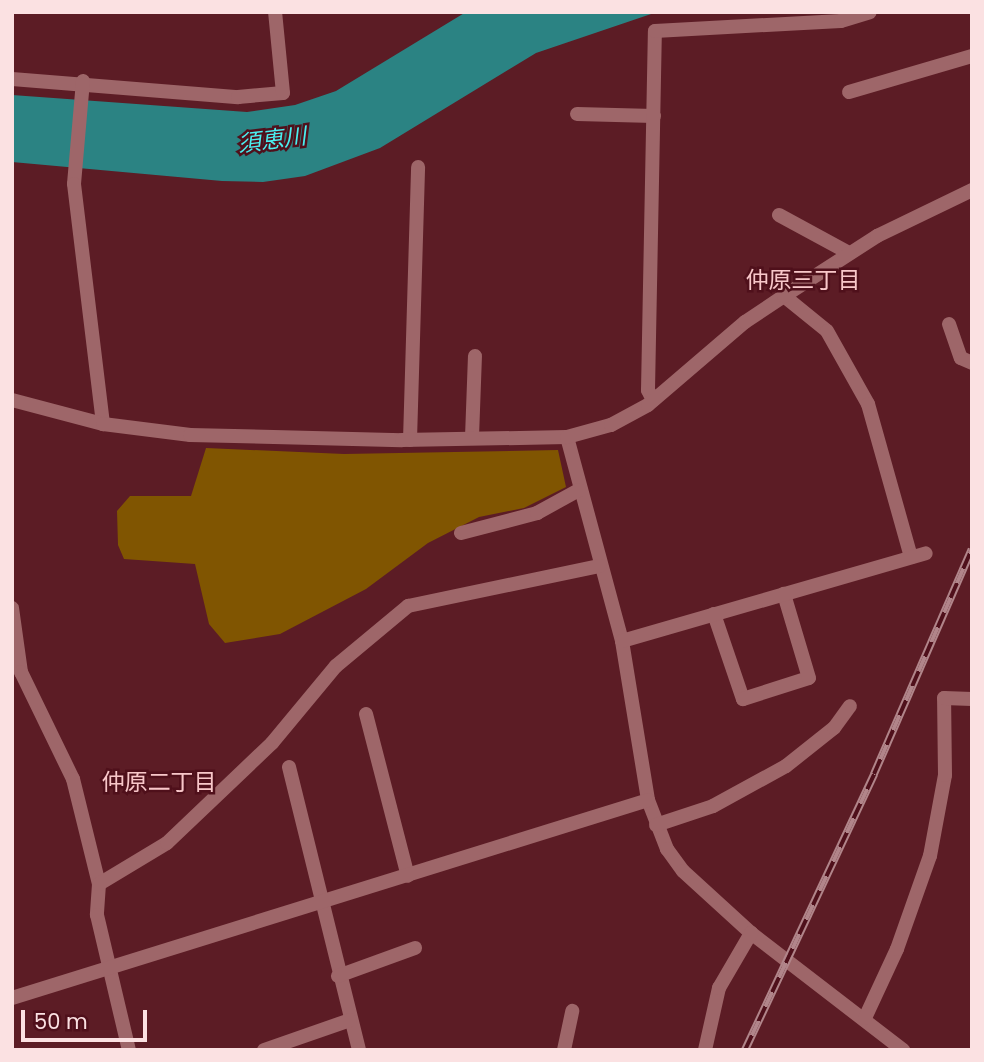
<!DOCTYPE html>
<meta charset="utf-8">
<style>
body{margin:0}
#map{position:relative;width:984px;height:1062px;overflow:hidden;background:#5c1c25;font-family:Poppins,"Noto Sans JP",sans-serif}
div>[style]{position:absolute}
.forest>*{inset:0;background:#805501}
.water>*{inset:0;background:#2b8383}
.minor>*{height:14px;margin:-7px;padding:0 7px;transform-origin:7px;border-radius:7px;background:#9e6669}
.tertiary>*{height:14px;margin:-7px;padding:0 7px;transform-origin:7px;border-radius:7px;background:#9e6669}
.rail>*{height:8px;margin-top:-4px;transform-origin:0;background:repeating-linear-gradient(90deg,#4f101b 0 16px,#b1858a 0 32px);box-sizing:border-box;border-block:2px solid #b1858a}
span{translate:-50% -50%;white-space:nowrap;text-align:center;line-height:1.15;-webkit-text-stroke:5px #4f101b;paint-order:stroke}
.water-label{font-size:23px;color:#4aeeef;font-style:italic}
.neighbourhood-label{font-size:23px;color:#f8c7c9}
.frame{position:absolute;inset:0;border:14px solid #fbe1e2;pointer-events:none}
.scale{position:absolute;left:21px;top:1010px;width:126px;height:32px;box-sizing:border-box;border:4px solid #fbe1e2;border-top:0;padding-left:9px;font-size:21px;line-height:24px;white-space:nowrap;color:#fbe1e2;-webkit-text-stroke:5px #4f101b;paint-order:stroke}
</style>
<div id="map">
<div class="forest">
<div style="clip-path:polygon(206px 448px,344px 454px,558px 450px,566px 487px,524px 508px,479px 517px,428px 543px,366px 589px,280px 634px,225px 643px,209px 624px,195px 564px,124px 559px,118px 545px,117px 511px,130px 496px,191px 496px)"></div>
</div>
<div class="water">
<div style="clip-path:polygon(466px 12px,657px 12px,536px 53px,380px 148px,305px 176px,263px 182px,222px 181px,12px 162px,12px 95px,247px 112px,295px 105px,336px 91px)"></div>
</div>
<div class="minor">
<div style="left:12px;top:79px;width:227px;rotate:4.6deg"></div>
<div style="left:238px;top:97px;width:45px;rotate:-5.1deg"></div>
<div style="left:283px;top:93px;width:81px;rotate:-95.6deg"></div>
<div style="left:83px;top:81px;width:103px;rotate:95deg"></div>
<div style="left:74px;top:184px;width:242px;rotate:83.1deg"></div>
<div style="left:849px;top:92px;width:128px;rotate:-16.3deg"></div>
<div style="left:577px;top:114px;width:77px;rotate:1.5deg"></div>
<div style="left:779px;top:215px;width:80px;rotate:28.5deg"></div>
<div style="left:784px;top:296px;width:55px;rotate:39.1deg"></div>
<div style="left:827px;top:331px;width:84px;rotate:60.7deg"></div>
<div style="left:868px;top:404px;width:159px;rotate:74.3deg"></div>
<div style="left:949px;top:324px;width:36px;rotate:71deg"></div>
<div style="left:961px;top:358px;width:12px;rotate:24deg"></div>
<div style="left:653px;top:400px;width:11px;rotate:-117deg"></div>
<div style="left:648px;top:390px;width:359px;rotate:-88.9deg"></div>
<div style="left:655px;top:31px;width:186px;rotate:-3.1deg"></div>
<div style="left:841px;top:21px;width:30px;rotate:-17deg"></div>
<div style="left:472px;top:437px;width:81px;rotate:-87.9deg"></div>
<div style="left:567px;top:437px;width:211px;rotate:74.9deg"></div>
<div style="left:622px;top:641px;width:161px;rotate:80.7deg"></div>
<div style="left:648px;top:800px;width:53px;rotate:68.8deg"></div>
<div style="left:667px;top:849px;width:27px;rotate:54deg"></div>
<div style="left:683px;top:871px;width:92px;rotate:42.4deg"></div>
<div style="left:751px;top:933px;width:192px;rotate:37.6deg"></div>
<div style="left:410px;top:440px;width:273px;rotate:-88.3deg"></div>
<div style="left:461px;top:533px;width:79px;rotate:-14.7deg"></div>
<div style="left:537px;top:513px;width:48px;rotate:-28.7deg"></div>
<div style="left:12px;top:608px;width:65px;rotate:82deg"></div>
<div style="left:21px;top:672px;width:119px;rotate:64.1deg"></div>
<div style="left:73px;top:779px;width:108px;rotate:76.1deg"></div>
<div style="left:99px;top:884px;width:31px;rotate:94deg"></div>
<div style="left:97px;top:915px;width:139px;rotate:76.7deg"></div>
<div style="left:714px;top:614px;width:90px;rotate:71.2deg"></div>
<div style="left:743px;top:699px;width:69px;rotate:-17.7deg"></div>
<div style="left:809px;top:678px;width:88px;rotate:-106.6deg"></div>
<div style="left:622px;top:641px;width:316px;rotate:-16.1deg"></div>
<div style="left:366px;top:714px;width:167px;rotate:75.5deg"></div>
<div style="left:289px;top:767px;width:292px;rotate:76.1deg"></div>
<div style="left:656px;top:825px;width:60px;rotate:-18.4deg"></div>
<div style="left:713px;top:806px;width:83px;rotate:-28.7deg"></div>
<div style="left:786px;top:766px;width:61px;rotate:-38.4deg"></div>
<div style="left:834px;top:728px;width:27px;rotate:-54deg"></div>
<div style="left:99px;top:884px;width:79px;rotate:-31.1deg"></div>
<div style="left:167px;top:843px;width:145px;rotate:-43.6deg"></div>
<div style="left:272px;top:743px;width:100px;rotate:-50.3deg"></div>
<div style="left:336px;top:666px;width:94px;rotate:-39.8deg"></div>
<div style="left:408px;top:606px;width:196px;rotate:-11.8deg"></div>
<div style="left:338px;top:976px;width:82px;rotate:-20deg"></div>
<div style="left:12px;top:998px;width:666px;rotate:-17.29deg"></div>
<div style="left:865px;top:1018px;width:76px;rotate:-65.1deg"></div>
<div style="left:897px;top:949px;width:99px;rotate:-70.5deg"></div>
<div style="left:930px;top:856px;width:82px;rotate:-79.5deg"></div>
<div style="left:945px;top:775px;width:77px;rotate:-90.7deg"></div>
<div style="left:944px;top:698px;width:28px;rotate:2deg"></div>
<div style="left:264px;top:1050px;width:91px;rotate:-19.2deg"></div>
<div style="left:564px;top:1050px;width:40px;rotate:-78deg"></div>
<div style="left:705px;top:1050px;width:64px;rotate:-77.3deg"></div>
<div style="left:719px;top:988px;width:64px;rotate:-59.8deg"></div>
</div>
<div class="tertiary">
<div style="left:12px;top:400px;width:94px;rotate:14.8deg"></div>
<div style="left:103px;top:424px;width:88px;rotate:7.2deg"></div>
<div style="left:190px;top:435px;width:212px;rotate:1.4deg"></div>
<div style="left:402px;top:440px;width:165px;rotate:-1deg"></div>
<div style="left:567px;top:437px;width:46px;rotate:-15.3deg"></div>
<div style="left:611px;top:425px;width:42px;rotate:-28.4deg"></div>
<div style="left:648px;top:405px;width:128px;rotate:-40.6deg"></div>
<div style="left:745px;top:322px;width:47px;rotate:-33.7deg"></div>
<div style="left:784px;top:296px;width:111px;rotate:-32.8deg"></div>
<div style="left:877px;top:236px;width:106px;rotate:-25.8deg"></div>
</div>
<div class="rail">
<div style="left:745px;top:1050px;width:305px;rotate:-64.9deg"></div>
<div style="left:874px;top:774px;width:245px;rotate:-66.5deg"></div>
</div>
<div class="water-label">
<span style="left:272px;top:140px;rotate:-7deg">須恵川</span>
</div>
<div class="neighbourhood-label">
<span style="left:803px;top:280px">仲原三丁目</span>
<span style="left:159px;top:782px">仲原二丁目</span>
</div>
<div class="frame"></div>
<div class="scale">50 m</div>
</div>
